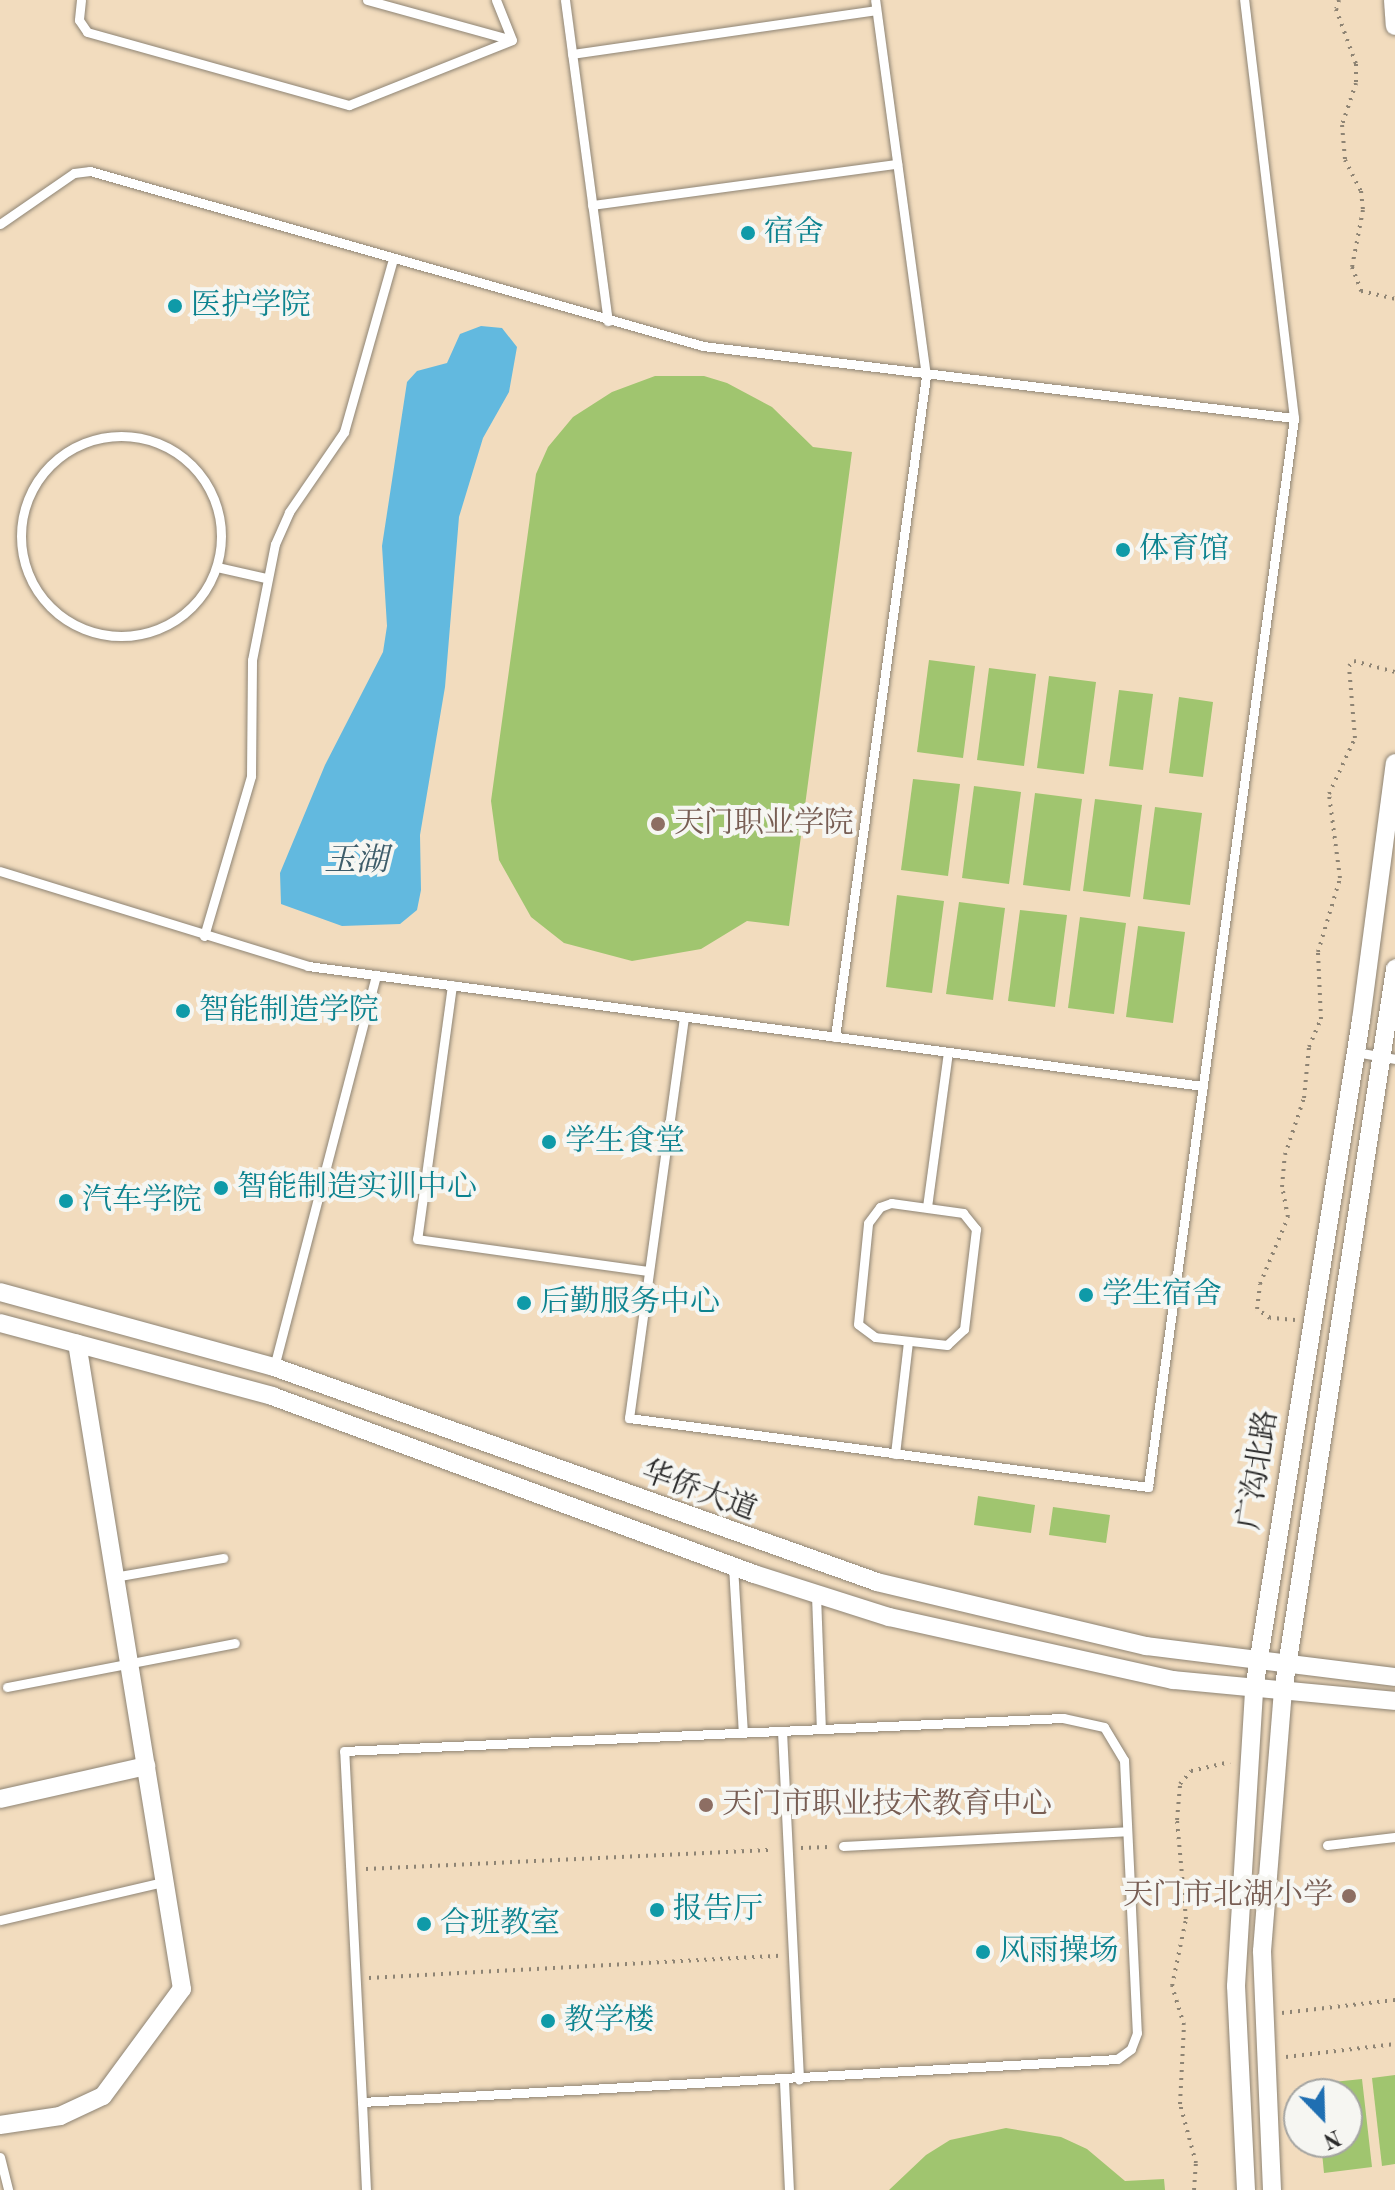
<!DOCTYPE html>
<meta charset="utf-8">
<style>
body{margin:0}
#map{position:relative;width:1395px;height:2190px;overflow:hidden;background:#f2dcbe;font-family:"Old Standard TT","Noto Serif SC",serif}
div>[style]{position:absolute}
.green>*{inset:0;background:#a0c56f}
.water>*{inset:0;background:#62b9df}
.path>*{height:4px;margin-top:-2px;transform-origin:0;background:repeating-linear-gradient(90deg,#8e8474 0 2px,transparent 0 8px)}
.roads{filter:drop-shadow(0 0 2px #8e8474) drop-shadow(0 0 2px #8e8474)}
.service>*{height:9px;margin:-4.5px;padding:0 4.5px;transform-origin:4.5px;border-radius:4.5px;background:#fff}
.service>.ring{margin:-4.5px;padding:0;box-sizing:content-box;background:none;border:9px solid #fff;border-radius:50%}
.minor>*{height:18px;margin:-9px;padding:0 9px;transform-origin:9px;border-radius:9px;background:#fff}
.dots>*{width:22px;height:22px;translate:-50% -50%;box-sizing:border-box;border:4px solid #f6f6f2;border-radius:50%}
span{translate:-50% -50%;white-space:nowrap;text-align:center;line-height:1.15;-webkit-text-stroke:8px #f6f6f2;paint-order:stroke}
.culture-label{font-size:30px;color:#0d838f}
.left{translate:0 -50%;text-align:left}
.education-label{font-size:30px;color:#785e54}
.right{translate:-100% -50%;text-align:right}
.street-label{font-size:30px;color:#2b2b2b}
.water-label{font-size:32px;color:#3e5d6a;font-style:italic}
.north{position:absolute;left:1283px;top:2078px;width:80px;height:80px;box-sizing:border-box;background:#f6f6f2;border:2px solid #a5a5a2;border-radius:50%;rotate:157deg;font-size:22px;font-weight:700;line-height:32px;text-align:center;color:#2b2b2b}
.north::after{content:'';display:block;margin:auto;width:28px;height:36px;background:#1f6fb2;clip-path:polygon(50% 0,100% 100%,50% 72%,0 100%)}
</style>
<div id="map">
<div class="green">
<div style="clip-path:polygon(655px 376px,704px 376px,727px 383px,772px 407px,813px 447px,852px 452px,789px 926px,747px 921px,701px 949px,632px 961px,564px 943px,531px 917px,499px 860px,491px 801px,536px 474px,548px 447px,573px 417px,612px 392px)"></div>
<div style="clip-path:polygon(929px 660px,975px 666px,963px 758px,917px 752px)"></div>
<div style="clip-path:polygon(989px 668px,1036px 674px,1024px 766px,977px 760px)"></div>
<div style="clip-path:polygon(1049px 676px,1096px 682px,1084px 774px,1037px 768px)"></div>
<div style="clip-path:polygon(1119px 690px,1153px 694px,1143px 770px,1109px 766px)"></div>
<div style="clip-path:polygon(1179px 697px,1213px 702px,1203px 777px,1169px 773px)"></div>
<div style="clip-path:polygon(913px 779px,960px 784px,948px 876px,901px 870px)"></div>
<div style="clip-path:polygon(974px 786px,1021px 792px,1009px 884px,962px 878px)"></div>
<div style="clip-path:polygon(1035px 793px,1082px 799px,1070px 891px,1023px 885px)"></div>
<div style="clip-path:polygon(1095px 799px,1142px 805px,1130px 897px,1083px 891px)"></div>
<div style="clip-path:polygon(1155px 807px,1202px 813px,1190px 905px,1143px 899px)"></div>
<div style="clip-path:polygon(897px 895px,944px 901px,932px 993px,886px 987px)"></div>
<div style="clip-path:polygon(959px 902px,1005px 908px,993px 1000px,946px 994px)"></div>
<div style="clip-path:polygon(1020px 910px,1067px 915px,1055px 1007px,1008px 1001px)"></div>
<div style="clip-path:polygon(1080px 917px,1126px 923px,1114px 1014px,1068px 1008px)"></div>
<div style="clip-path:polygon(1138px 926px,1185px 932px,1173px 1023px,1126px 1017px)"></div>
<div style="clip-path:polygon(978px 1496px,1035px 1505px,1031px 1533px,974px 1525px)"></div>
<div style="clip-path:polygon(1053px 1507px,1110px 1515px,1106px 1543px,1049px 1535px)"></div>
<div style="clip-path:polygon(1395px 2075px,1395px 2164px,1382px 2166px,1372px 2078px)"></div>
<div style="clip-path:polygon(1362px 2079px,1372px 2167px,1324px 2173px,1321px 2142px,1347px 2142px,1347px 2094px,1315px 2094px,1314px 2084px)"></div>
<div style="clip-path:polygon(1006px 2128px,1061px 2137px,1087px 2149px,1125px 2181px,1164px 2179px,1165px 2190px,889px 2190px,926px 2155px,950px 2140px)"></div>
</div>
<div class="water">
<div style="clip-path:polygon(481px 326px,502px 328px,517px 347px,509px 392px,483px 438px,459px 517px,445px 687px,420px 835px,421px 890px,417px 910px,400px 924px,342px 926px,281px 904px,280px 873px,325px 765px,383px 652px,387px 626px,382px 546px,407px 382px,417px 371px,447px 363px,460px 334px)"></div>
</div>
<div class="path">
<div style="left:1339px;top:0;width:9px;rotate:108deg"></div>
<div style="left:1336px;top:9px;width:59px;rotate:70deg"></div>
<div style="left:1356px;top:64px;width:19px;rotate:90deg"></div>
<div style="left:1356px;top:83px;width:44px;rotate:108.4deg"></div>
<div style="left:1342px;top:125px;width:35px;rotate:85deg"></div>
<div style="left:1345px;top:160px;width:35px;rotate:63deg"></div>
<div style="left:1361px;top:191px;width:19px;rotate:84deg"></div>
<div style="left:1363px;top:210px;width:58px;rotate:100.9deg"></div>
<div style="left:1352px;top:267px;width:26px;rotate:69deg"></div>
<div style="left:1361px;top:291px;width:35px;rotate:13deg"></div>
<div style="left:1295px;top:1320px;width:25px;rotate:-175deg"></div>
<div style="left:1270px;top:1318px;width:16px;rotate:-145deg"></div>
<div style="left:1257px;top:1309px;width:25px;rotate:-83deg"></div>
<div style="left:1260px;top:1284px;width:73px;rotate:-67.3deg"></div>
<div style="left:1288px;top:1217px;width:31px;rotate:-101deg"></div>
<div style="left:1282px;top:1187px;width:32px;rotate:-85deg"></div>
<div style="left:1285px;top:1155px;width:60px;rotate:-71.6deg"></div>
<div style="left:1304px;top:1098px;width:51px;rotate:-84.4deg"></div>
<div style="left:1309px;top:1047px;width:30px;rotate:-67deg"></div>
<div style="left:1321px;top:1019px;width:67px;rotate:-92.6deg"></div>
<div style="left:1318px;top:952px;width:77px;rotate:-73.4deg"></div>
<div style="left:1340px;top:878px;width:85px;rotate:-97.5deg"></div>
<div style="left:1329px;top:794px;width:62px;rotate:-65.1deg"></div>
<div style="left:1355px;top:738px;width:72px;rotate:-94.8deg"></div>
<div style="left:1349px;top:666px;width:7px;rotate:-45deg"></div>
<div style="left:1354px;top:661px;width:42px;rotate:15deg"></div>
<div style="left:801px;top:1848px;width:28px;rotate:-2deg"></div>
<div style="left:366px;top:1869px;width:407px;rotate:-2.7deg"></div>
<div style="left:369px;top:1978px;width:411px;rotate:-3.1deg"></div>
<div style="left:1282px;top:2013px;width:114px;rotate:-6.6deg"></div>
<div style="left:1286px;top:2057px;width:110px;rotate:-6.8deg"></div>
<div style="left:1194px;top:2190px;width:27px;rotate:-86deg"></div>
<div style="left:1196px;top:2163px;width:61px;rotate:-105.2deg"></div>
<div style="left:1180px;top:2104px;width:79px;rotate:-87.1deg"></div>
<div style="left:1184px;top:2025px;width:41px;rotate:-107.1deg"></div>
<div style="left:1172px;top:1986px;width:68px;rotate:-78.2deg"></div>
<div style="left:1186px;top:1919px;width:99px;rotate:-95.2deg"></div>
<div style="left:1177px;top:1820px;width:36px;rotate:-85deg"></div>
<div style="left:1180px;top:1784px;width:17px;rotate:-50deg"></div>
<div style="left:1191px;top:1771px;width:40px;rotate:-13deg"></div>
</div>
<div class="roads">
<div class="service">
<div style="left:81px;top:0;width:20px;rotate:96deg"></div>
<div style="left:79px;top:20px;width:14px;rotate:56deg"></div>
<div style="left:87px;top:32px;width:272px;rotate:15.6deg"></div>
<div style="left:349px;top:105px;width:175px;rotate:-21.7deg"></div>
<div style="left:367px;top:0;width:150px;rotate:15.4deg"></div>
<div style="left:496px;top:0;width:43px;rotate:68.2deg"></div>
<div style="left:565px;top:0;width:324px;rotate:82.4deg"></div>
<div style="left:572px;top:54px;width:307px;rotate:-8.2deg"></div>
<div style="left:592px;top:205px;width:308px;rotate:-7.7deg"></div>
<div style="left:0;top:224px;width:90px;rotate:-34.6deg"></div>
<div style="left:74px;top:173px;width:16px;rotate:-7deg"></div>
<div style="left:90px;top:171px;width:637px;rotate:15.93deg"></div>
<div style="left:703px;top:346px;width:595px;rotate:6.95deg"></div>
<div class="ring" style="left:21px;top:436px;width:191px;height:191px"></div>
<div style="left:217px;top:567px;width:50px;rotate:12.7deg"></div>
<div style="left:0;top:871px;width:322px;rotate:17.1deg"></div>
<div style="left:308px;top:966px;width:903px;rotate:7.64deg"></div>
<div style="left:204px;top:936px;width:167px;rotate:-73.6deg"></div>
<div style="left:251px;top:776px;width:116px;rotate:-89.5deg"></div>
<div style="left:252px;top:660px;width:118px;rotate:-78.8deg"></div>
<div style="left:275px;top:544px;width:35px;rotate:-66deg"></div>
<div style="left:289px;top:512px;width:97px;rotate:-55.5deg"></div>
<div style="left:344px;top:432px;width:180px;rotate:-74.2deg"></div>
<div style="left:452px;top:985px;width:256px;rotate:97.8deg"></div>
<div style="left:417px;top:1239px;width:234px;rotate:7.9deg"></div>
<div style="left:684px;top:1017px;width:405px;rotate:97.8deg"></div>
<div style="left:629px;top:1418px;width:524px;rotate:7.57deg"></div>
<div style="left:1148px;top:1487px;width:1079px;rotate:-82.22deg"></div>
<div style="left:1294px;top:418px;width:421px;rotate:-96.8deg"></div>
<div style="left:835px;top:1037px;width:667px;rotate:-82.16deg"></div>
<div style="left:926px;top:376px;width:379px;rotate:-97.7deg"></div>
<div style="left:1356px;top:1052px;width:40px;rotate:10deg"></div>
<div style="left:891px;top:1203px;width:73px;rotate:7.9deg"></div>
<div style="left:963px;top:1213px;width:21px;rotate:51deg"></div>
<div style="left:976px;top:1229px;width:101px;rotate:96.8deg"></div>
<div style="left:964px;top:1329px;width:23px;rotate:137deg"></div>
<div style="left:947px;top:1345px;width:72px;rotate:-173.7deg"></div>
<div style="left:875px;top:1337px;width:21px;rotate:-143deg"></div>
<div style="left:858px;top:1324px;width:101px;rotate:-84.3deg"></div>
<div style="left:868px;top:1223px;width:20px;rotate:-53deg"></div>
<div style="left:880px;top:1207px;width:12px;rotate:-20deg"></div>
<div style="left:927px;top:1207px;width:156px;rotate:-82.3deg"></div>
<div style="left:274px;top:1367px;width:405px;rotate:-75.4deg"></div>
<div style="left:895px;top:1454px;width:113px;rotate:-83.4deg"></div>
<div style="left:733px;top:1566px;width:166px;rotate:86.6deg"></div>
<div style="left:114px;top:1577px;width:111px;rotate:-9.9deg"></div>
<div style="left:816px;top:1595px;width:134px;rotate:87.9deg"></div>
<div style="left:7px;top:1687px;width:232px;rotate:-10.9deg"></div>
<div style="left:1063px;top:1718px;width:42px;rotate:12.4deg"></div>
<div style="left:1104px;top:1727px;width:39px;rotate:59deg"></div>
<div style="left:1124px;top:1760px;width:273px;rotate:87.3deg"></div>
<div style="left:1137px;top:2033px;width:17px;rotate:111deg"></div>
<div style="left:1131px;top:2049px;width:17px;rotate:144deg"></div>
<div style="left:1117px;top:2059px;width:756px;rotate:176.74deg"></div>
<div style="left:362px;top:2102px;width:351px;rotate:-92.9deg"></div>
<div style="left:344px;top:1751px;width:720px;rotate:-2.63deg"></div>
<div style="left:782px;top:1731px;width:349px;rotate:87.2deg"></div>
<div style="left:1327px;top:1845px;width:68px;rotate:-6.7deg"></div>
<div style="left:843px;top:1846px;width:284px;rotate:-3deg"></div>
<div style="left:0;top:1920px;width:171px;rotate:-13.1deg"></div>
<div style="left:784px;top:2081px;width:109px;rotate:87.4deg"></div>
<div style="left:362px;top:2102px;width:88px;rotate:87.4deg"></div>
<div style="left:0;top:2157px;width:34px;rotate:76deg"></div>
</div>
<div class="minor">
<div style="left:1393px;top:0;width:26px;rotate:86deg"></div>
<div style="left:0;top:1292px;width:284px;rotate:15.3deg"></div>
<div style="left:274px;top:1367px;width:640px;rotate:19.62deg"></div>
<div style="left:877px;top:1582px;width:277px;rotate:13.4deg"></div>
<div style="left:1146px;top:1646px;width:251px;rotate:7.1deg"></div>
<div style="left:0;top:1323px;width:282px;rotate:15deg"></div>
<div style="left:272px;top:1396px;width:514px;rotate:20.27deg"></div>
<div style="left:754px;top:1574px;width:142px;rotate:17.7deg"></div>
<div style="left:889px;top:1617px;width:291px;rotate:12.5deg"></div>
<div style="left:1173px;top:1680px;width:223px;rotate:5.4deg"></div>
<div style="left:0;top:1799px;width:150px;rotate:-12.7deg"></div>
<div style="left:0;top:2125px;width:61px;rotate:-8.5deg"></div>
<div style="left:60px;top:2116px;width:47px;rotate:-24.9deg"></div>
<div style="left:103px;top:2096px;width:133px;rotate:-53.6deg"></div>
<div style="left:182px;top:1989px;width:654px;rotate:-99.23deg"></div>
<div style="left:1246px;top:2190px;width:204px;rotate:-92.8deg"></div>
<div style="left:1236px;top:1986px;width:298px;rotate:-86.5deg"></div>
<div style="left:1254px;top:1689px;width:678px;rotate:-80.91deg"></div>
<div style="left:1361px;top:1020px;width:259px;rotate:-82.5deg"></div>
<div style="left:1272px;top:2190px;width:239px;rotate:-92.4deg"></div>
<div style="left:1262px;top:1951px;width:260px;rotate:-85.4deg"></div>
<div style="left:1283px;top:1692px;width:732px;rotate:-81.19deg"></div>
</div>
</div>
<div class="dots">
<div style="left:748px;top:233px;background:#0f9aa8"></div>
<div style="left:175px;top:306px;background:#0f9aa8"></div>
<div style="left:1123px;top:550px;background:#0f9aa8"></div>
<div style="left:658px;top:824px;background:#8d6e63"></div>
<div style="left:183px;top:1011px;background:#0f9aa8"></div>
<div style="left:549px;top:1142px;background:#0f9aa8"></div>
<div style="left:221px;top:1188px;background:#0f9aa8"></div>
<div style="left:66px;top:1201px;background:#0f9aa8"></div>
<div style="left:1086px;top:1295px;background:#0f9aa8"></div>
<div style="left:524px;top:1303px;background:#0f9aa8"></div>
<div style="left:706px;top:1805px;background:#8d6e63"></div>
<div style="left:1349px;top:1896px;background:#8d6e63"></div>
<div style="left:657px;top:1910px;background:#0f9aa8"></div>
<div style="left:424px;top:1924px;background:#0f9aa8"></div>
<div style="left:983px;top:1952px;background:#0f9aa8"></div>
<div style="left:548px;top:2021px;background:#0f9aa8"></div>
</div>
<div class="culture-label">
<span class="left" style="left:764px;top:233px">宿舍</span>
<span class="left" style="left:191px;top:306px">医护学院</span>
<span class="left" style="left:1139px;top:550px">体育馆</span>
<span class="left" style="left:199px;top:1011px">智能制造学院</span>
<span class="left" style="left:565px;top:1142px">学生食堂</span>
<span class="left" style="left:237px;top:1188px">智能制造实训中心</span>
<span class="left" style="left:82px;top:1201px">汽车学院</span>
<span class="left" style="left:1102px;top:1295px">学生宿舍</span>
<span class="left" style="left:540px;top:1303px">后勤服务中心</span>
<span class="left" style="left:673px;top:1910px">报告厅</span>
<span class="left" style="left:440px;top:1924px">合班教室</span>
<span class="left" style="left:999px;top:1952px">风雨操场</span>
<span class="left" style="left:564px;top:2021px">教学楼</span>
</div>
<div class="education-label">
<span class="left" style="left:674px;top:824px">天门职业学院</span>
<span class="left" style="left:722px;top:1805px">天门市职业技术教育中心</span>
<span class="right" style="left:1333px;top:1896px">天门市北湖小学</span>
</div>
<div class="street-label">
<span style="left:1259px;top:1470px;rotate:-81deg">广沟北路</span>
<span style="left:699px;top:1492px;rotate:20deg">华侨大道</span>
</div>
<div class="water-label">
<span style="left:356px;top:862px">玉湖</span>
</div>
<div class="north">N</div>
</div>
